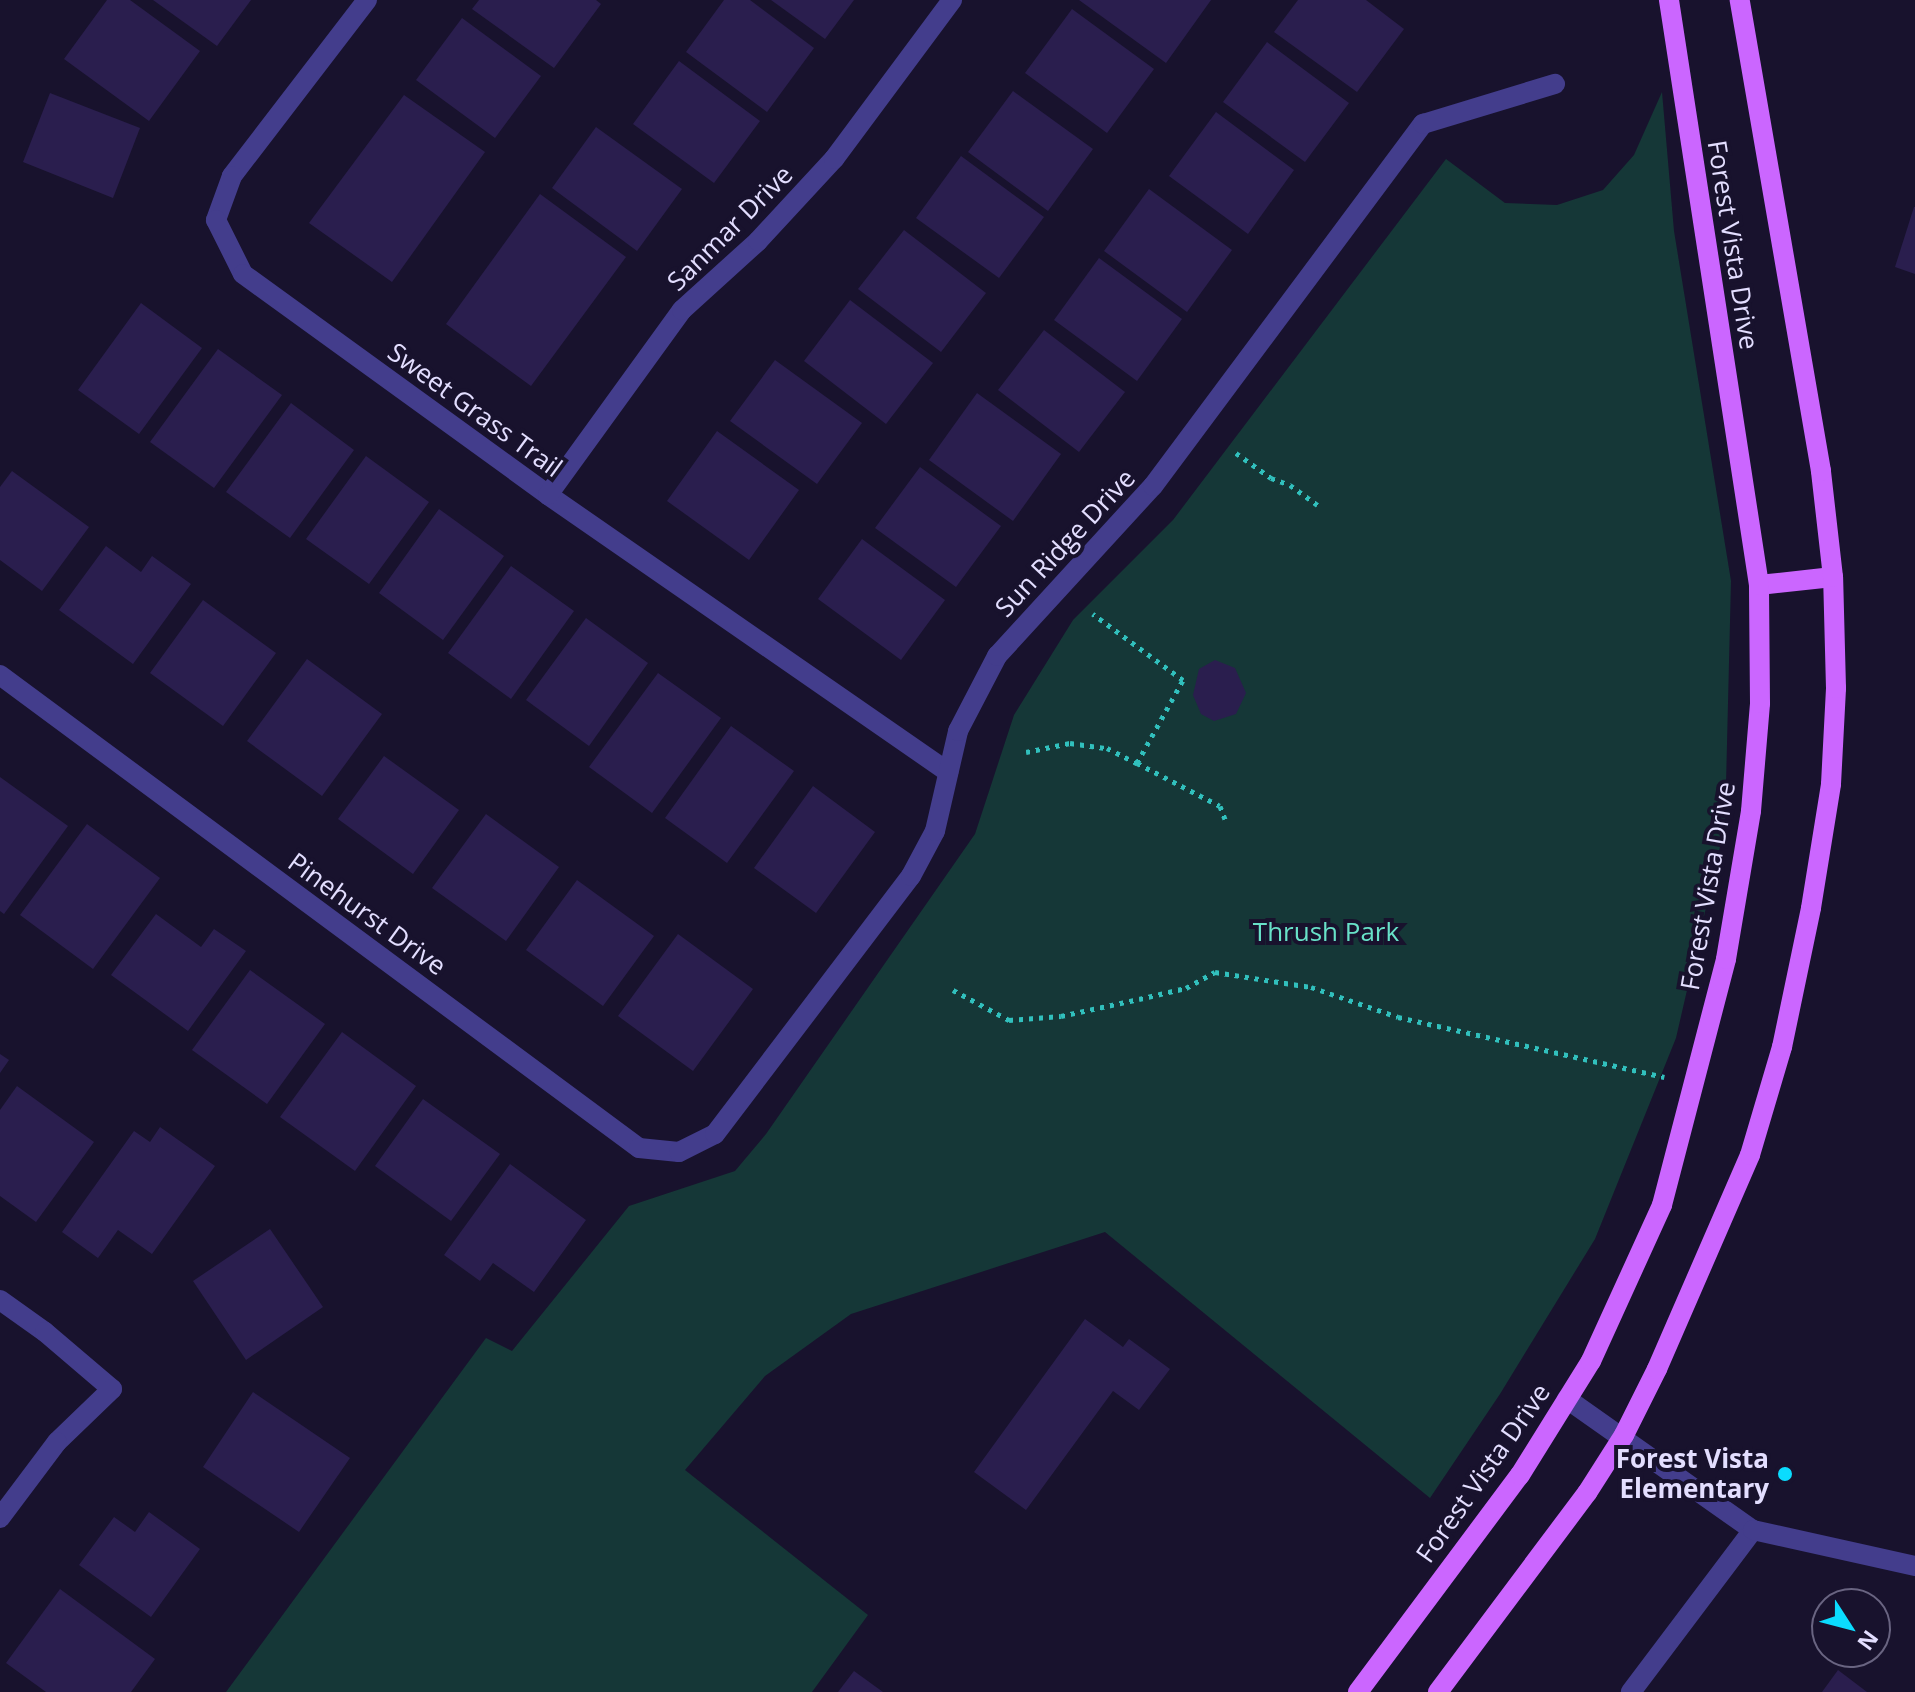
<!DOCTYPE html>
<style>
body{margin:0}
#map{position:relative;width:1915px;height:1692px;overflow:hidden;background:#18122d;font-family:"Open Sans",sans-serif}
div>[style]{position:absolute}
.green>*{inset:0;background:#153737}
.building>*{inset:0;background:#2a1e4e}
.path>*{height:5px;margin-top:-2.5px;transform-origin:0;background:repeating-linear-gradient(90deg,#31c0bd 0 4px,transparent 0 10px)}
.minor>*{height:20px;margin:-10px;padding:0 10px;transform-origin:10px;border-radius:10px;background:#433d8c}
.major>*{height:20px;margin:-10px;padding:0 10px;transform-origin:10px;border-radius:10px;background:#cb66ff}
.dots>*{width:22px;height:22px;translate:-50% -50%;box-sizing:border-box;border:4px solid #18122d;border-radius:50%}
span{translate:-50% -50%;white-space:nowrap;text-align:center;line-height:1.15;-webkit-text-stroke:8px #18122d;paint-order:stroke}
.street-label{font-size:26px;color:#e3deff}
.park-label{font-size:26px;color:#68e1c8}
.poi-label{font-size:26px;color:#e3deff;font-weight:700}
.right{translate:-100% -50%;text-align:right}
.north{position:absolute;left:1811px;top:1588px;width:80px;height:80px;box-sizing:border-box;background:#18122d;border:2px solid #696481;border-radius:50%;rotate:126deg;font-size:22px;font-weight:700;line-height:32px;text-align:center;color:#e3deff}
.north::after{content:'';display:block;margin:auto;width:28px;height:36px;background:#0bdcfe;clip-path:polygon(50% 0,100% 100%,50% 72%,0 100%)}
</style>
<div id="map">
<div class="green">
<div style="clip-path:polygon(1662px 92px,1674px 231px,1731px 581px,1725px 825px,1676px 1038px,1595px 1239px,1500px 1394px,1430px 1498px,1105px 1232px,851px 1314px,765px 1376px,685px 1470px,868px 1615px,812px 1692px,226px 1692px,486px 1338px,512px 1351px,629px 1206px,735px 1171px,766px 1134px,975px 834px,1014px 715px,1073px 620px,1173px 520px,1446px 159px,1505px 203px,1557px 205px,1603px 190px,1634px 155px)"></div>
</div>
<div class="building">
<div style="clip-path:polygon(107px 0,130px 0,200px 51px,149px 121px,64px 59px)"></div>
<div style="clip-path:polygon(153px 0,251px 0,217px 46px)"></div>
<div style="clip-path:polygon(479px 0,596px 0,601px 4px,554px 68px,472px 9px)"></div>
<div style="clip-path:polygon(724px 0,750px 0,814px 48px,767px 112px,686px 52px)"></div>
<div style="clip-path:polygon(771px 0,854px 0,825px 39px)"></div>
<div style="clip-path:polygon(1079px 0,1211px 0,1166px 63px)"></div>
<div style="clip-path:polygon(1298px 0,1366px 0,1404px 29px,1357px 92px,1274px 32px)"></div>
<div style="clip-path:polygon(1072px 9px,1154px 69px,1107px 133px,1025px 73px)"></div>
<div style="clip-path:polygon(462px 18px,541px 76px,495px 138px,416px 80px)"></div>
<div style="clip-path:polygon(1267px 42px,1349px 103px,1305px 162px,1223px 102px)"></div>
<div style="clip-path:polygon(679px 61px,760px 121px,714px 183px,633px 124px)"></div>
<div style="clip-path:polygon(1013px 91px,1093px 149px,1048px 211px,968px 152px)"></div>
<div style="clip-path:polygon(50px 93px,140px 128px,113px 198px,23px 162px)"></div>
<div style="clip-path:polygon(404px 95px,485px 152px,392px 282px,309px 223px)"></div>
<div style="clip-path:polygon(1216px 112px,1294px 170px,1248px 234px,1169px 176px)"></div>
<div style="clip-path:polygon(596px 127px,682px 189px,637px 251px,552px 188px)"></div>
<div style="clip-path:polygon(961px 156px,1044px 217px,999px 278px,916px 218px)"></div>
<div style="clip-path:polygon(1149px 189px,1232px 250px,1187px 312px,1104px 251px)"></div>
<div style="clip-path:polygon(540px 194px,626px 257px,531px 386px,446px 324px)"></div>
<div style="clip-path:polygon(1914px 207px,1915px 207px,1915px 274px,1895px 267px)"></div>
<div style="clip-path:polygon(904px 230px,986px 293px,941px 352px,858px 289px)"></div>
<div style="clip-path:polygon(1099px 258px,1182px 319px,1137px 381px,1054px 320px)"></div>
<div style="clip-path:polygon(850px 300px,933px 363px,886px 424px,804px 361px)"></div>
<div style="clip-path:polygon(141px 303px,202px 348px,139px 434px,78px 390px)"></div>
<div style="clip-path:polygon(1044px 330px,1125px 392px,1079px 452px,998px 390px)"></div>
<div style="clip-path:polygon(218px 349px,282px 395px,214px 488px,150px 442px)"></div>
<div style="clip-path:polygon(775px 360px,862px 423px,817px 484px,730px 421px)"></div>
<div style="clip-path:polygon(977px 393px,1061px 454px,1013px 521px,929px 460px)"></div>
<div style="clip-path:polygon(291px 403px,354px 450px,290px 538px,226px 492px)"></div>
<div style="clip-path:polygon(717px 431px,799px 490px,749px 560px,667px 501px)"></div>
<div style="clip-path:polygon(366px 456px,429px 502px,369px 584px,306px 539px)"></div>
<div style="clip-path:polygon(920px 467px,1001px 526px,956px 587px,875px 528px)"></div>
<div style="clip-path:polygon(12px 471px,89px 527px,42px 591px,0 560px,0 487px)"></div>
<div style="clip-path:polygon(439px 509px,504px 556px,443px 640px,379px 593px)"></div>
<div style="clip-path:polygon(862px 539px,945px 600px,901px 660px,818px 599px)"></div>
<div style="clip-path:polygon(106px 546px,141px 572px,152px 556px,191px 584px,133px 664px,59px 610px)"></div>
<div style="clip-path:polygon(511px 566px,574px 611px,511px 699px,448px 653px)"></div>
<div style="clip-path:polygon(203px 600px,276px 653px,223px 726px,150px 673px)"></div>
<div style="clip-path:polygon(586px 618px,648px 663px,589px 746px,526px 700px)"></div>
<div style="clip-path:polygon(307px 659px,382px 714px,322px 796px,247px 741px)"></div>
<div style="clip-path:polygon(1215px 660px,1235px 668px,1246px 693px,1236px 714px,1214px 721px,1201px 714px,1193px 695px,1199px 669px)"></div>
<div style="clip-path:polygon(658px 673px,721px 718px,652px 813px,589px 767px)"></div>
<div style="clip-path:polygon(731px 726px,794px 771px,727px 863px,665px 818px)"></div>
<div style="clip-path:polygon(384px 756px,459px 810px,413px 874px,338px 819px)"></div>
<div style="clip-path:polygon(0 777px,68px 826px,4px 914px,0 911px)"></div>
<div style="clip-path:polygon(813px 786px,875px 832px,816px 913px,754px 868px)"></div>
<div style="clip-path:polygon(486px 814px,559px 867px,506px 941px,432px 888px)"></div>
<div style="clip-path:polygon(87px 824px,160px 878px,93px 969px,20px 915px)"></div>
<div style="clip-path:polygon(577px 880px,654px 936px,603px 1006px,526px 950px)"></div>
<div style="clip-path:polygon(156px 914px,201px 947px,214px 929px,246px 951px,188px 1031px,111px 975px)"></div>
<div style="clip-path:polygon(678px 934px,753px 989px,693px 1071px,618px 1016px)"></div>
<div style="clip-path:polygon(250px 970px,325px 1024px,267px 1104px,192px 1050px)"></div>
<div style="clip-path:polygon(342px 1032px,416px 1086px,355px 1171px,280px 1117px)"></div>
<div style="clip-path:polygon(0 1054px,9px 1060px,0 1073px)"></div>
<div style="clip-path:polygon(17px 1086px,94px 1142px,36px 1222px,0 1196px,0 1110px)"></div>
<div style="clip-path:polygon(423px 1099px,500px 1154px,451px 1221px,375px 1166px)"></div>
<div style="clip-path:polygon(160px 1127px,215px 1166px,152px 1254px,118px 1230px,98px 1258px,62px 1232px,134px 1131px,150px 1142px)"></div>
<div style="clip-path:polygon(510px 1164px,586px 1220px,534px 1292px,493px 1263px,480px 1281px,444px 1255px)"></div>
<div style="clip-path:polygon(270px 1229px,323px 1307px,246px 1360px,193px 1281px)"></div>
<div style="clip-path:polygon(1085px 1319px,1123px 1347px,1129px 1339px,1170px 1369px,1139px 1410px,1113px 1391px,1026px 1510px,974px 1472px)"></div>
<div style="clip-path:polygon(253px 1392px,350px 1458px,299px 1532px,203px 1467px)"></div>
<div style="clip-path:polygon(149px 1512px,200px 1549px,151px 1617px,79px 1565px,114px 1517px,135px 1532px)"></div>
<div style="clip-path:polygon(60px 1589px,155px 1659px,131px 1692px,46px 1692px,6px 1663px)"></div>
<div style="clip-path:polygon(1838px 1670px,1867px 1692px,1822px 1692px)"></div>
<div style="clip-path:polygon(854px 1671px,883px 1692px,838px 1692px)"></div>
</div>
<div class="path">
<div style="left:1236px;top:453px;width:43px;rotate:35.5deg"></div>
<div style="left:1271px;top:478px;width:20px;rotate:20deg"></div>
<div style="left:1290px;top:485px;width:34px;rotate:36deg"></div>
<div style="left:1026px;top:752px;width:45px;rotate:-11.6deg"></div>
<div style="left:1070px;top:743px;width:37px;rotate:8deg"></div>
<div style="left:1107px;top:748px;width:34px;rotate:27deg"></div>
<div style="left:1137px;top:763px;width:95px;rotate:-61deg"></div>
<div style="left:1183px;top:680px;width:112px;rotate:-143.7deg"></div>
<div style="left:1137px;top:763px;width:93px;rotate:27.4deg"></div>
<div style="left:1220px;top:806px;width:14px;rotate:69deg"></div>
<div style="left:953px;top:990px;width:64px;rotate:28.2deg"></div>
<div style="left:1009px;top:1020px;width:52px;rotate:-4.4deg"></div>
<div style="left:1061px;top:1016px;width:80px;rotate:-12.3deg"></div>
<div style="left:1139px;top:999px;width:48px;rotate:-13.2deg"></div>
<div style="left:1186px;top:988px;width:33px;rotate:-29deg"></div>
<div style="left:1215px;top:972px;width:97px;rotate:8.9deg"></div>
<div style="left:1311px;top:987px;width:92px;rotate:19deg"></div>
<div style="left:1398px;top:1017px;width:273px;rotate:12.7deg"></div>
</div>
<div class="minor">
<div style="left:367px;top:0;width:222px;rotate:127.5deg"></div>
<div style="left:232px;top:176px;width:47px;rotate:110deg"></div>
<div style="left:216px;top:220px;width:60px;rotate:63.4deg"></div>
<div style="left:243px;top:274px;width:377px;rotate:35.9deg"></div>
<div style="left:548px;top:495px;width:487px;rotate:34.7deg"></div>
<div style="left:548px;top:495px;width:228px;rotate:-54.1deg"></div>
<div style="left:682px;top:310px;width:103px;rotate:-42.2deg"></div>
<div style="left:758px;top:241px;width:112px;rotate:-47.2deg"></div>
<div style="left:834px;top:159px;width:198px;rotate:-53.4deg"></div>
<div style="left:0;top:675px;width:795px;rotate:36.51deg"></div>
<div style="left:639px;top:1148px;width:40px;rotate:5.7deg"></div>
<div style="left:679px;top:1152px;width:40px;rotate:-26.6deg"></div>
<div style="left:715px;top:1134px;width:324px;rotate:-52.8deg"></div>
<div style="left:911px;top:876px;width:51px;rotate:-61.9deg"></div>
<div style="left:935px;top:831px;width:103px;rotate:-77deg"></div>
<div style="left:958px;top:731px;width:85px;rotate:-62.5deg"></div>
<div style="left:997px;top:656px;width:231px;rotate:-47.5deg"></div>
<div style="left:1153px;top:486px;width:452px;rotate:-53.3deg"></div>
<div style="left:1423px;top:124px;width:138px;rotate:-16.9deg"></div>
<div style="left:0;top:1300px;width:55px;rotate:35.4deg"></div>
<div style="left:45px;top:1332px;width:88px;rotate:40.4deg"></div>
<div style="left:112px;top:1389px;width:76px;rotate:136.1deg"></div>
<div style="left:57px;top:1442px;width:95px;rotate:126.9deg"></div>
<div style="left:1567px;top:1399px;width:228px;rotate:35.2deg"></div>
<div style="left:1753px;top:1530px;width:203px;rotate:127deg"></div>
<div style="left:1753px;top:1530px;width:166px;rotate:12.5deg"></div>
</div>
<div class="major">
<div style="left:1759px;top:585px;width:74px;rotate:-6.2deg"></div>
<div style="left:1358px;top:1692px;width:271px;rotate:-53.3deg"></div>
<div style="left:1520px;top:1475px;width:134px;rotate:-58.1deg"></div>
<div style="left:1591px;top:1361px;width:171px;rotate:-65.5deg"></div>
<div style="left:1662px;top:1205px;width:254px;rotate:-75.4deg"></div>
<div style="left:1726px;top:959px;width:150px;rotate:-80.4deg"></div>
<div style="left:1751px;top:811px;width:108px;rotate:-85.2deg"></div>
<div style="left:1760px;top:703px;width:118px;rotate:-90.5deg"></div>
<div style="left:1759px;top:585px;width:592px;rotate:-98.75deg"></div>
<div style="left:1438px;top:1692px;width:249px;rotate:-53.2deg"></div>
<div style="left:1587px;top:1493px;width:69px;rotate:-57.5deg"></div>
<div style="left:1624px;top:1435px;width:74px;rotate:-63.4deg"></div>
<div style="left:1657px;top:1369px;width:233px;rotate:-66.5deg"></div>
<div style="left:1750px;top:1155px;width:113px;rotate:-73.5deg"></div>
<div style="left:1782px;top:1047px;width:142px;rotate:-78.2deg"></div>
<div style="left:1811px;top:908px;width:126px;rotate:-80.8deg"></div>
<div style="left:1831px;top:784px;width:96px;rotate:-87deg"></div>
<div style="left:1836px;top:688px;width:111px;rotate:-91.5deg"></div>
<div style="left:1833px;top:577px;width:107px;rotate:-96.5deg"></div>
<div style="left:1821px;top:471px;width:478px;rotate:-99.8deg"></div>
</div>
<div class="dots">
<div style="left:1785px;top:1474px;background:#0bdcfe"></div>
</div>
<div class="street-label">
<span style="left:730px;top:228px;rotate:-45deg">Sanmar Drive</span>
<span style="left:1733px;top:245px;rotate:81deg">Forest Vista Drive</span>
<span style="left:475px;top:410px;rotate:36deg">Sweet Grass Trail</span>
<span style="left:1065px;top:543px;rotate:-47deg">Sun Ridge Drive</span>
<span style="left:1708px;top:886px;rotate:-80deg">Forest Vista Drive</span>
<span style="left:367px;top:914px;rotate:36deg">Pinehurst Drive</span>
<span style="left:1483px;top:1473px;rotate:-55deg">Forest Vista Drive</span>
</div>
<div class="park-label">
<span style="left:1326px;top:932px">Thrush Park</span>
</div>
<div class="poi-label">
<span class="right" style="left:1769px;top:1474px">Forest Vista<br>Elementary</span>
</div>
<div class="north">N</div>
</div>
